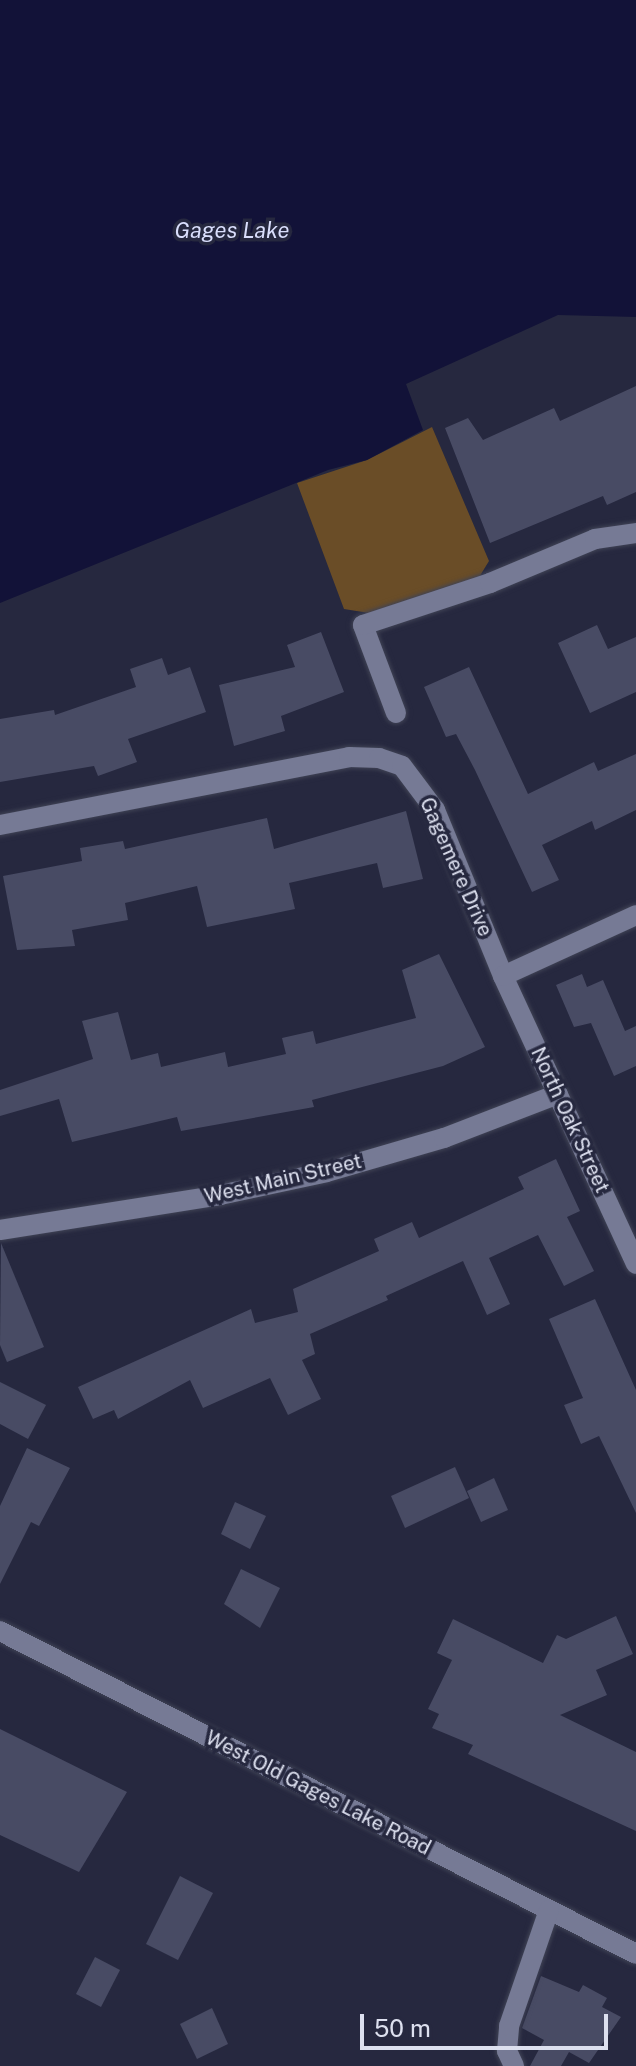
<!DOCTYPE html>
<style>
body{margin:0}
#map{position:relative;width:636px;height:2066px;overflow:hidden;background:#26283f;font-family:"Public Sans",sans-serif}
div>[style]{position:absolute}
.green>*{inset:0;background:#6a4d27}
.water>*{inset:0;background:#121238}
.building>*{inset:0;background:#484b64}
.roads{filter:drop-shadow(0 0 2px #404355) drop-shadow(0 0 2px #404355)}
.minor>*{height:20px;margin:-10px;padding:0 10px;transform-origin:10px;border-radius:10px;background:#767a95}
span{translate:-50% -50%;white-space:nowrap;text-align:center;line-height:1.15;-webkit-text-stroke:7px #26283f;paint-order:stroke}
.street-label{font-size:20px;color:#dde0ef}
.water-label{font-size:22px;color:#d9defc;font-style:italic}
.scale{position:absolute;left:360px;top:2014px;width:248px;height:36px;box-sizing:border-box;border:4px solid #dde0ef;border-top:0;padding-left:10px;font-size:24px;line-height:28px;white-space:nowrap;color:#dde0ef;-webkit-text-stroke:6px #26283f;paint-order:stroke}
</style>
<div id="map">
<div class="green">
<div style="clip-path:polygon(432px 427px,489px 561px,478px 579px,369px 613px,344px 609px,297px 483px,367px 460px)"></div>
</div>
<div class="water">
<div style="clip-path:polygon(0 0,636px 0,636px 317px,558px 315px,406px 384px,423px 430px,367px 460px,328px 470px,0 603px)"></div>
</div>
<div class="building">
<div style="clip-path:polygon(636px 386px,636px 492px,607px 505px,603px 496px,490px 543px,445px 428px,468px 418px,483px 440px,554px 408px,560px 421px)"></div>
<div style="clip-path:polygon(597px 625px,608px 649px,636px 637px,636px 692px,590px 713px,558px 643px)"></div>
<div style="clip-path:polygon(321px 632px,344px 692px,281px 716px,285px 731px,234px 746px,219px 685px,295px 667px,287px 645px)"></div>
<div style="clip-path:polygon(162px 658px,168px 675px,190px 667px,206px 712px,128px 739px,137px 762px,98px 776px,94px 766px,0 782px,0 719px,54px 710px,55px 715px,136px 687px,130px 669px)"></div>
<div style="clip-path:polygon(469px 667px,528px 794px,594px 762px,598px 771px,636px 754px,636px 810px,595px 830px,592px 821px,542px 845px,559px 880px,532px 892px,475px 770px,456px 734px,446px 737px,424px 687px)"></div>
<div style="clip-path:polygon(406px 811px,423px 879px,383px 888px,377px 863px,289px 883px,295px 909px,207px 927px,197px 886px,125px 903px,128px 920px,72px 930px,75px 946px,17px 950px,3px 876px,82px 861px,80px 848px,123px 841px,125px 849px,267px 818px,274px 849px)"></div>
<div style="clip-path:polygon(439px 954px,485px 1047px,443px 1066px,312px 1100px,314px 1107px,181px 1131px,177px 1117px,72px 1142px,59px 1099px,0 1116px,0 1090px,93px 1059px,82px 1021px,118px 1012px,131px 1060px,158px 1053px,161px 1067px,225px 1052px,228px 1067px,286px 1054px,282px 1038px,313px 1031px,316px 1044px,416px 1018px,402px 970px)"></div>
<div style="clip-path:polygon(582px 974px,587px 987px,603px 980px,625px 1031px,636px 1026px,636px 1066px,614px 1076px,591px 1023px,574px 1027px,556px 985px)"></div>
<div style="clip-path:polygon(556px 1159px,580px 1211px,567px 1217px,594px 1271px,564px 1286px,538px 1235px,489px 1258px,510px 1304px,487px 1315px,463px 1261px,386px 1296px,388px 1300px,310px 1334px,315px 1354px,302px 1360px,321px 1399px,288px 1415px,270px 1378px,203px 1408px,190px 1380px,118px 1419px,114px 1410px,93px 1419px,78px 1387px,251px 1309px,255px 1323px,298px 1312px,293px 1289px,379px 1251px,374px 1239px,412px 1222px,419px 1238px,524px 1189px,518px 1177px)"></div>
<div style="clip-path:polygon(1px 1243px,44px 1347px,7px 1362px,0 1345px)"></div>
<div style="clip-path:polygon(595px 1299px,636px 1390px,636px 1513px,599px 1436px,581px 1444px,564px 1405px,583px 1398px,549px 1319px)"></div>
<div style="clip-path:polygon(0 1382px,46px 1405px,28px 1439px,0 1424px)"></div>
<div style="clip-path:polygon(27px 1448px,70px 1468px,39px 1526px,31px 1522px,0 1584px,0 1506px)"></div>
<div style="clip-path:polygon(455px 1467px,469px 1498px,405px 1528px,391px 1496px)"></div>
<div style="clip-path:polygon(494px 1478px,508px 1510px,481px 1522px,467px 1491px)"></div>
<div style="clip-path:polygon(235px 1502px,266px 1516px,250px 1549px,221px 1534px)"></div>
<div style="clip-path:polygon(241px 1569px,280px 1588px,260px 1628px,224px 1604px)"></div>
<div style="clip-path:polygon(616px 1616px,633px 1654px,596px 1670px,607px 1695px,560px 1715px,636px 1752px,636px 1831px,468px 1754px,473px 1745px,432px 1728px,439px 1714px,428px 1709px,452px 1660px,437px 1653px,453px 1619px,543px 1663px,557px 1635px,566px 1639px)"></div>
<div style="clip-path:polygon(0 1729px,127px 1792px,79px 1872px,0 1835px)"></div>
<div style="clip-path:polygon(180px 1876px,213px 1893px,178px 1960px,146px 1944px)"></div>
<div style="clip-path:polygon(95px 1957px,120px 1970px,101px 2007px,76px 1994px)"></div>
<div style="clip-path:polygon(541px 1976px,579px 1992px,583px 1985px,607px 1998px,602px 2007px,621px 2017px,589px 2063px,569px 2052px,561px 2066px,530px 2066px,544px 2040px,522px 2028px)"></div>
<div style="clip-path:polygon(212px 2008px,228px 2044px,197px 2059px,180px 2024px)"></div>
</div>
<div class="roads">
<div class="minor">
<div style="left:396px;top:713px;width:94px;rotate:-110.6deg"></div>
<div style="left:363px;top:625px;width:134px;rotate:-18.3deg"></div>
<div style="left:490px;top:583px;width:114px;rotate:-22.7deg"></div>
<div style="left:595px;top:539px;width:41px;rotate:-8.3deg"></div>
<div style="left:0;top:825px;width:356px;rotate:-11deg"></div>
<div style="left:349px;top:757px;width:30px;rotate:2deg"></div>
<div style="left:379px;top:758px;width:24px;rotate:19deg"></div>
<div style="left:402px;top:766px;width:55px;rotate:53.1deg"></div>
<div style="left:435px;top:810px;width:179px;rotate:67.7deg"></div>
<div style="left:503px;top:976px;width:317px;rotate:65.2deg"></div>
<div style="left:503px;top:976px;width:146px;rotate:-24.6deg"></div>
<div style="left:0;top:1230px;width:223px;rotate:-9deg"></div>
<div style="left:220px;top:1195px;width:109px;rotate:-12.1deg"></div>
<div style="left:327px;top:1172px;width:122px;rotate:-16.2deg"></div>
<div style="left:444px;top:1138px;width:122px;rotate:-21.1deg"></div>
<div style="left:0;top:1631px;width:713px;rotate:26.92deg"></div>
<div style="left:514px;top:2066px;width:17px;rotate:-115deg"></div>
<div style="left:507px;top:2051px;width:25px;rotate:-85deg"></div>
<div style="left:509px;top:2026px;width:123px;rotate:-71deg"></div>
</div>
</div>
<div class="street-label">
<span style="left:456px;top:867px;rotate:66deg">Gagemere Drive</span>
<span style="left:570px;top:1120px;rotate:65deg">North Oak Street</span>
<span style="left:283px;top:1179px;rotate:-13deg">West Main Street</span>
<span style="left:318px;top:1793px;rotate:27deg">West Old Gages Lake Road</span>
</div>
<div class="water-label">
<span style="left:232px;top:231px">Gages Lake</span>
</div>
<div class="scale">50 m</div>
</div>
